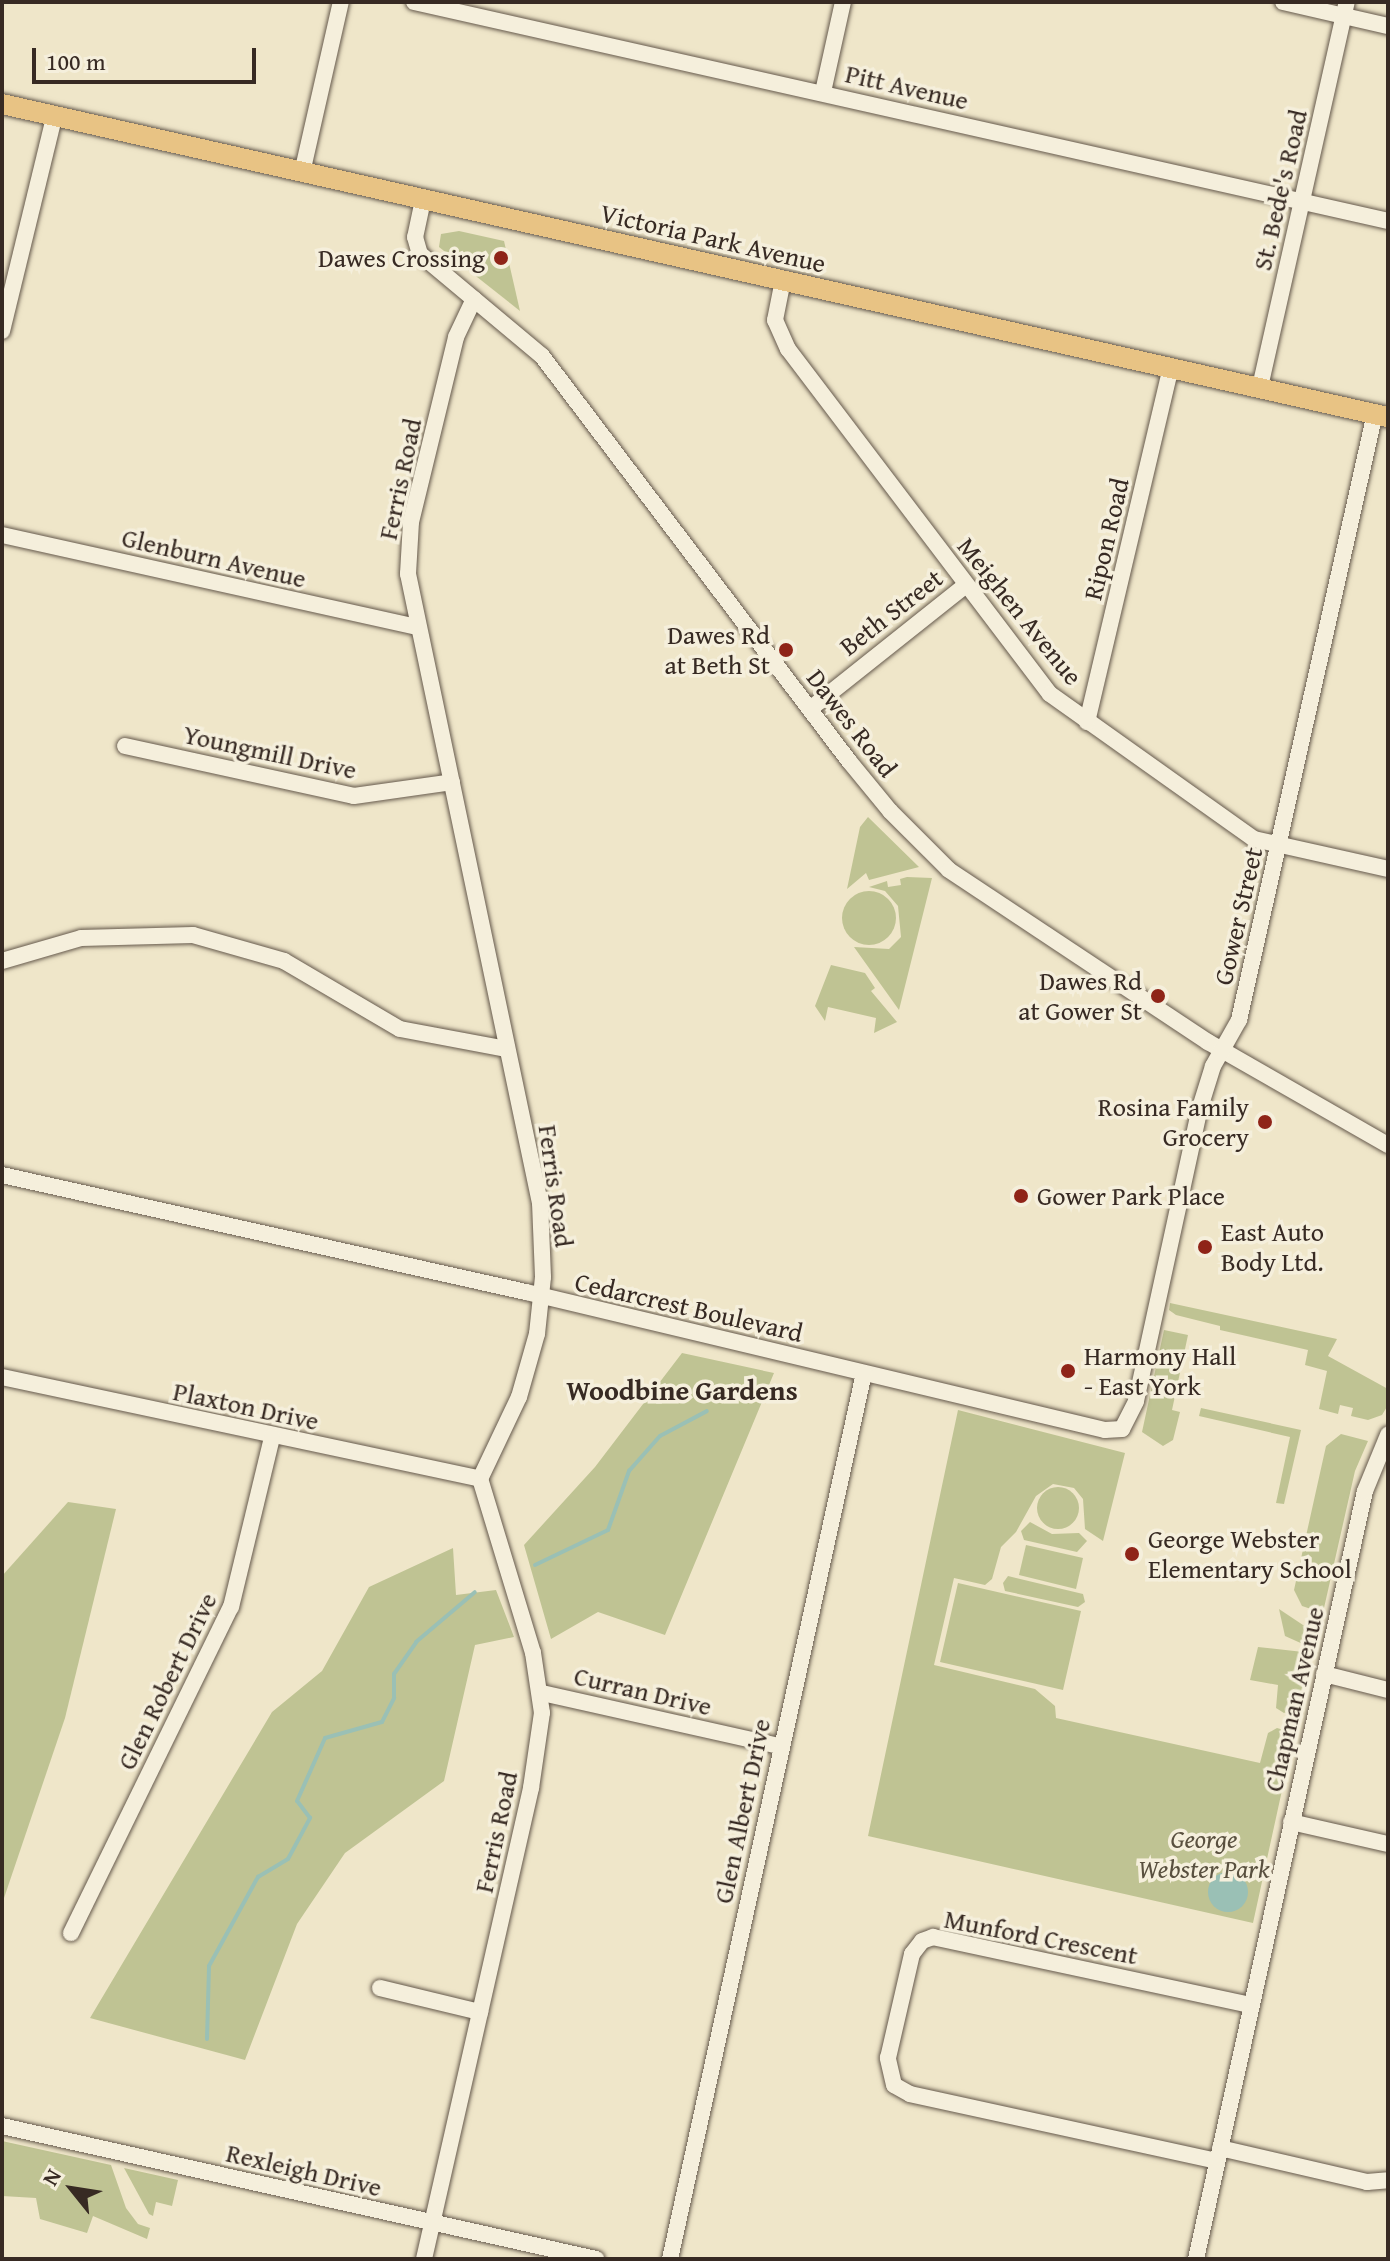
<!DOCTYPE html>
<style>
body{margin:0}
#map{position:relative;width:1390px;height:2261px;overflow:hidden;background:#efe6c9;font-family:"Gentium Book Plus",serif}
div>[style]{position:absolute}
.green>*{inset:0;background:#bfc393}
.round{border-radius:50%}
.water>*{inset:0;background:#9ac0b5}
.stream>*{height:4px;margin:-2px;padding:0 2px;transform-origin:2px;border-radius:2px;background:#9ac0b5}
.roads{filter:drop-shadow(0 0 2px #65594c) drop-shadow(0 0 2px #65594c)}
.minor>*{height:16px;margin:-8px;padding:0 8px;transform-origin:8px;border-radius:8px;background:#f5efdc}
.major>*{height:20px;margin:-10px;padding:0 10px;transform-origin:10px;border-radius:10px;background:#e8c384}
.dots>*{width:22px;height:22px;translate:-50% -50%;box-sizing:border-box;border:4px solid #f5efdc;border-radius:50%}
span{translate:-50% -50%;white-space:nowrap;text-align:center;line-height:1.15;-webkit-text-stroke:7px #f5efdc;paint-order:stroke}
.street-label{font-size:26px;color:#372a23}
.poi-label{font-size:26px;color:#372a23}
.right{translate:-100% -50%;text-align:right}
.left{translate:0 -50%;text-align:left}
.park-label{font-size:26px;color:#59503f;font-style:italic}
.neighbourhood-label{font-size:28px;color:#372a23;font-weight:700}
.frame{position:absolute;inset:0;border:4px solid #372a23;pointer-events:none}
.north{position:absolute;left:32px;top:2149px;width:80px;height:80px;-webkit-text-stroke:6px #f5efdc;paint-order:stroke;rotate:300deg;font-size:22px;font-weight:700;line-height:32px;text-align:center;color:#372a23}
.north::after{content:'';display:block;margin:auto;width:28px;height:36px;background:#372a23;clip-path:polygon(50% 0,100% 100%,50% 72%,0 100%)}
.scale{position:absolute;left:32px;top:48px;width:224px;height:36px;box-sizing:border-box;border:4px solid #372a23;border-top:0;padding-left:10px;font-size:24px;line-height:28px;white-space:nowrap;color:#372a23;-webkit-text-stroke:6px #f5efdc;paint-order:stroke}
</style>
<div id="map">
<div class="green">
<div style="clip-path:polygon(459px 231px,504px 241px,520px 311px,439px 247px,441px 234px)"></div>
<div style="clip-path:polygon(868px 817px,919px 867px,869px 880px,866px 873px,847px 889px,860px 827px)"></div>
<div style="clip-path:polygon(907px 877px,932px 878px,899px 1010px,854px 947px,889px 949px,901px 937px,898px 906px,885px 891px,869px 887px,887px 881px,888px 887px,901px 885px,900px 879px)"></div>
<div class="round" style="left:842px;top:891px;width:54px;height:54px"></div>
<div style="clip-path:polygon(831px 965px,865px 973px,875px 988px,871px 991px,897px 1022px,874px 1033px,876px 1018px,828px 1007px,825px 1021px,815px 1006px)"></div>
<div style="clip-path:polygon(1170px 1303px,1337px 1339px,1328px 1356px,1388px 1389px,1388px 1405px,1382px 1415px,1368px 1420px,1351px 1416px,1353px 1408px,1340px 1405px,1338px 1414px,1319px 1409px,1327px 1371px,1305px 1365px,1308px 1350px,1220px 1330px,1220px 1326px,1176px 1315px,1169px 1310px)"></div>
<div style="clip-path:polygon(1164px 1330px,1188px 1335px,1172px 1410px,1180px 1412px,1173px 1440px,1163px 1446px,1142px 1432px)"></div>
<div style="clip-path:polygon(682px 1353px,774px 1373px,665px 1635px,598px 1612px,551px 1639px,524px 1545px,595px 1467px)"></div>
<div style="clip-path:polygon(1201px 1408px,1301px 1430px,1284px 1504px,1276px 1503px,1290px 1437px,1199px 1416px)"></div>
<div style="clip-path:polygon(958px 1410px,1125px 1453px,1103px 1541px,1085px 1529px,1083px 1499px,1074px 1488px,1053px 1484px,1036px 1496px,1016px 1532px,1001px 1547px,992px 1579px,985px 1585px,954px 1578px,934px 1665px,1035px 1689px,1055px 1706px,1056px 1718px,1260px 1763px,1268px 1733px,1277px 1728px,1287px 1731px,1293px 1740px,1253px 1923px,868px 1836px)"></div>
<div style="clip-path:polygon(1341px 1434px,1368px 1441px,1355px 1471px,1324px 1608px,1314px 1610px,1302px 1606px,1294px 1590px,1326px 1446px)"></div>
<div class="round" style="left:1037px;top:1487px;width:42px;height:42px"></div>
<div style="clip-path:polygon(68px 1502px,116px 1509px,65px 1718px,2px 1904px,2px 1576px)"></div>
<div style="clip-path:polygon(1030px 1522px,1052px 1534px,1079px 1533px,1087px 1541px,1077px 1552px,1024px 1540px,1021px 1531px)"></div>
<div style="clip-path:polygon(1026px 1545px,1083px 1558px,1076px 1589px,1019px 1575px)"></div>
<div style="clip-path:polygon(453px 1548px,456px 1595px,496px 1590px,514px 1637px,475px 1645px,444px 1781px,345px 1853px,297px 1924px,245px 2060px,90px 2018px,272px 1712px,322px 1671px,369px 1587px)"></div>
<div style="clip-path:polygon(1008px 1576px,1083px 1594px,1085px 1602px,1078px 1607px,1005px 1591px,1003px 1583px)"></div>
<div style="clip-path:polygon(958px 1583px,1081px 1611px,1063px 1690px,940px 1662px)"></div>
<div style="clip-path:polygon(1279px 1609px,1312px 1631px,1314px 1649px,1285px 1636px)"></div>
<div style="clip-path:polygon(1258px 1647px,1312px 1653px,1302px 1703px,1295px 1710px,1284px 1713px,1276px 1708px,1278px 1685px,1250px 1680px)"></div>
<div style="clip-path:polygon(2px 2141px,111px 2165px,126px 2208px,138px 2224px,150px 2228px,147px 2239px,93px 2216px,87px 2233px,40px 2219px,36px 2198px,2px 2196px)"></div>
<div style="clip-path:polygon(124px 2168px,178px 2180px,172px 2206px,156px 2202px,153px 2216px,149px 2214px)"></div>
</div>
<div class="water">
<div class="round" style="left:1208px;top:1872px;width:40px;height:40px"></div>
</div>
<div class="stream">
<div style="left:535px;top:1565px;width:81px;rotate:-25.6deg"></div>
<div style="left:608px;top:1530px;width:63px;rotate:-70.4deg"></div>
<div style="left:629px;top:1471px;width:47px;rotate:-48.5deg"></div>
<div style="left:660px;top:1436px;width:53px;rotate:-28deg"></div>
<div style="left:207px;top:2039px;width:73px;rotate:-88.4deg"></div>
<div style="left:209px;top:1966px;width:102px;rotate:-61.2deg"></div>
<div style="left:258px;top:1877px;width:35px;rotate:-31deg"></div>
<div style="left:288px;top:1859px;width:47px;rotate:-61.8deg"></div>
<div style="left:310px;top:1818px;width:21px;rotate:-127deg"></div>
<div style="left:297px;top:1801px;width:69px;rotate:-66deg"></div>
<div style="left:325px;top:1738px;width:59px;rotate:-15.7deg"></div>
<div style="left:382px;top:1722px;width:27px;rotate:-63deg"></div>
<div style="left:394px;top:1698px;width:24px;rotate:-90deg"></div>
<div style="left:394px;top:1674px;width:39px;rotate:-55deg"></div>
<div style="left:416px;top:1642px;width:77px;rotate:-40.3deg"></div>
</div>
<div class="roads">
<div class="minor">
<div style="left:414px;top:2px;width:998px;rotate:12.67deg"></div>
<div style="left:1283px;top:2px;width:108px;rotate:12.9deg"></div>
<div style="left:823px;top:92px;width:92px;rotate:-77.5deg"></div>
<div style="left:302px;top:173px;width:175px;rotate:-77.2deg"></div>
<div style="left:423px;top:200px;width:38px;rotate:102deg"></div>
<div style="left:415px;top:237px;width:18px;rotate:74deg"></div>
<div style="left:420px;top:254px;width:159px;rotate:39.9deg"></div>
<div style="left:542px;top:356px;width:508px;rotate:52.84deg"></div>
<div style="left:849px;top:761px;width:65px;rotate:50.6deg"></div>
<div style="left:890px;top:811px;width:83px;rotate:45deg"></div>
<div style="left:949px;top:870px;width:311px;rotate:33.6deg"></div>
<div style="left:1208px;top:1042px;width:207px;rotate:29.8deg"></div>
<div style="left:783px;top:280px;width:41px;rotate:101.3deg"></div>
<div style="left:775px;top:320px;width:32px;rotate:66deg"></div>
<div style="left:788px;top:349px;width:433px;rotate:52.8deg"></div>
<div style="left:1050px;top:694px;width:250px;rotate:35.4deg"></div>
<div style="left:1254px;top:839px;width:137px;rotate:12.6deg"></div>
<div style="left:2px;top:331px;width:220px;rotate:-76.3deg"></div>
<div style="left:1260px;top:387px;width:395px;rotate:-77.3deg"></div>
<div style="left:2px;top:535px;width:425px;rotate:12.5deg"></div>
<div style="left:810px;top:709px;width:199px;rotate:-38.5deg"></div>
<div style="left:1087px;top:722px;width:365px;rotate:-76.7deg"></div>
<div style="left:125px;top:746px;width:234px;rotate:12.3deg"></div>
<div style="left:354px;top:796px;width:99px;rotate:-8.1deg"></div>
<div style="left:2px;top:961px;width:82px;rotate:-16.2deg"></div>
<div style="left:81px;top:938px;width:112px;rotate:-1.5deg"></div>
<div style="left:193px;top:935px;width:95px;rotate:15.9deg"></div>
<div style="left:284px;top:961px;width:134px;rotate:30.4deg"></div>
<div style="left:400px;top:1029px;width:109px;rotate:10.6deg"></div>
<div style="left:2px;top:1175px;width:537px;rotate:12.59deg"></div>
<div style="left:526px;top:1292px;width:595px;rotate:13.41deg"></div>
<div style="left:1105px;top:1430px;width:17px;rotate:-3deg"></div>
<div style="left:1122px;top:1429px;width:31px;rotate:-63deg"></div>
<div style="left:1136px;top:1401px;width:297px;rotate:-77.7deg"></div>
<div style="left:1199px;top:1111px;width:47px;rotate:-72.7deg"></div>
<div style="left:1213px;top:1066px;width:53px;rotate:-60.5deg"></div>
<div style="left:1239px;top:1020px;width:622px;rotate:-77.37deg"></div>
<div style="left:2px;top:1377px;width:489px;rotate:12deg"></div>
<div style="left:1324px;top:1674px;width:66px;rotate:14deg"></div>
<div style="left:542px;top:1693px;width:244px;rotate:12.6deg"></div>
<div style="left:1291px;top:1822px;width:99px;rotate:12.8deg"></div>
<div style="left:71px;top:1933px;width:363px;rotate:-63.9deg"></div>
<div style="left:231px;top:1607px;width:175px;rotate:-76.4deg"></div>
<div style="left:380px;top:1988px;width:103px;rotate:13.5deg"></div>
<div style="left:2px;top:2126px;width:609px;rotate:12.62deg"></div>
<div style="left:1220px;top:2148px;width:151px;rotate:13deg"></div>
<div style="left:1367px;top:2182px;width:21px;rotate:-5deg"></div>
<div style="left:1217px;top:2161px;width:314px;rotate:-167.7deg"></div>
<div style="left:910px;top:2094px;width:18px;rotate:-151deg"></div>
<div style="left:894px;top:2085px;width:28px;rotate:-103deg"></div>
<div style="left:888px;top:2058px;width:107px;rotate:-77deg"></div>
<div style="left:912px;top:1954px;width:16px;rotate:-52deg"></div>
<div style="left:922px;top:1941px;width:12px;rotate:-20deg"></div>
<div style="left:933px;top:1937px;width:323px;rotate:12.1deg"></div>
<div style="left:424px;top:2259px;width:483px;rotate:-77.2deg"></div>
<div style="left:531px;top:1788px;width:76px;rotate:-81.7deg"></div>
<div style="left:542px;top:1713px;width:61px;rotate:-98.5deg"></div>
<div style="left:533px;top:1653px;width:182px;rotate:-106.9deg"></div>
<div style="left:480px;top:1479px;width:91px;rotate:-64.6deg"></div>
<div style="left:519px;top:1397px;width:66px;rotate:-74.1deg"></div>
<div style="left:537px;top:1334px;width:57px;rotate:-84deg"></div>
<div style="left:543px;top:1277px;width:74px;rotate:-92.3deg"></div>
<div style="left:540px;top:1203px;width:643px;rotate:-101.85deg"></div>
<div style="left:408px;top:574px;width:52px;rotate:-86.7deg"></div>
<div style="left:411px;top:522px;width:190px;rotate:-76.3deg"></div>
<div style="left:456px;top:337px;width:42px;rotate:-64.7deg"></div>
<div style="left:670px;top:2259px;width:907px;rotate:-77.65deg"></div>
<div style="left:1196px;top:2259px;width:786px;rotate:-77.59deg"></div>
<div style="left:1365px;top:1491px;width:61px;rotate:-67.7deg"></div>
</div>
<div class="major">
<div style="left:2px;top:104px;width:1421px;rotate:12.73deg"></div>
</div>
</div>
<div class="dots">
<div style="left:501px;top:258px;background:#8f2418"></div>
<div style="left:786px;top:650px;background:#8f2418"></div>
<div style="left:1158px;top:996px;background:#8f2418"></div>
<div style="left:1265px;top:1122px;background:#8f2418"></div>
<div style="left:1021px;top:1196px;background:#8f2418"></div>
<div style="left:1205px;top:1247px;background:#8f2418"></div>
<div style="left:1068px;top:1371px;background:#8f2418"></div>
<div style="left:1132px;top:1554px;background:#8f2418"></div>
</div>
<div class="street-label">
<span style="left:907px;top:87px;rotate:13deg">Pitt Avenue</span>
<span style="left:1280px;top:190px;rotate:-77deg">St. Bede's Road</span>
<span style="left:713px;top:238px;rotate:13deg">Victoria Park Avenue</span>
<span style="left:400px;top:479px;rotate:-78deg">Ferris Road</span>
<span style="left:1106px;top:539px;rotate:-77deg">Ripon Road</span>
<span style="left:214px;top:558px;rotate:13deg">Glenburn Avenue</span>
<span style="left:1020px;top:611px;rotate:51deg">Meighen Avenue</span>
<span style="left:891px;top:612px;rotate:-38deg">Beth Street</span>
<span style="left:852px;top:723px;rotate:52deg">Dawes Road</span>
<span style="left:270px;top:752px;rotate:12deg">Youngmill Drive</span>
<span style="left:1238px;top:916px;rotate:-77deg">Gower Street</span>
<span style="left:556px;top:1186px;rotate:82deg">Ferris Road</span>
<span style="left:689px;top:1307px;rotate:13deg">Cedarcrest Boulevard</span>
<span style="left:246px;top:1406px;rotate:12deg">Plaxton Drive</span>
<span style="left:167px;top:1681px;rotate:-64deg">Glen Robert Drive</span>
<span style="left:643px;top:1691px;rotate:13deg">Curran Drive</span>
<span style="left:1294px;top:1699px;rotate:-77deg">Chapman Avenue</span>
<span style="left:742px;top:1811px;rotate:-78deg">Glen Albert Drive</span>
<span style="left:496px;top:1832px;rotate:-78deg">Ferris Road</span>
<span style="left:1041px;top:1937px;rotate:11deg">Munford Crescent</span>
<span style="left:304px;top:2170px;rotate:13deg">Rexleigh Drive</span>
</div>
<div class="poi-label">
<span class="right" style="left:485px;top:258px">Dawes Crossing</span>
<span class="right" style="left:770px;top:650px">Dawes Rd<br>at Beth St</span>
<span class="right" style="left:1142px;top:996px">Dawes Rd<br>at Gower St</span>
<span class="right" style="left:1249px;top:1122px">Rosina Family<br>Grocery</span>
<span class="left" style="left:1037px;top:1196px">Gower Park Place</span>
<span class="left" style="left:1221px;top:1247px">East Auto<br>Body Ltd.</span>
<span class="left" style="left:1084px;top:1371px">Harmony Hall<br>- East York</span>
<span class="left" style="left:1148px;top:1554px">George Webster<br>Elementary School</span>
</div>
<div class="park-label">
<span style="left:1204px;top:1854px">George<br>Webster Park</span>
</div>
<div class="neighbourhood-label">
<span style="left:682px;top:1390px">Woodbine Gardens</span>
</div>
<div class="frame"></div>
<div class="north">N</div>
<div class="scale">100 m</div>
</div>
